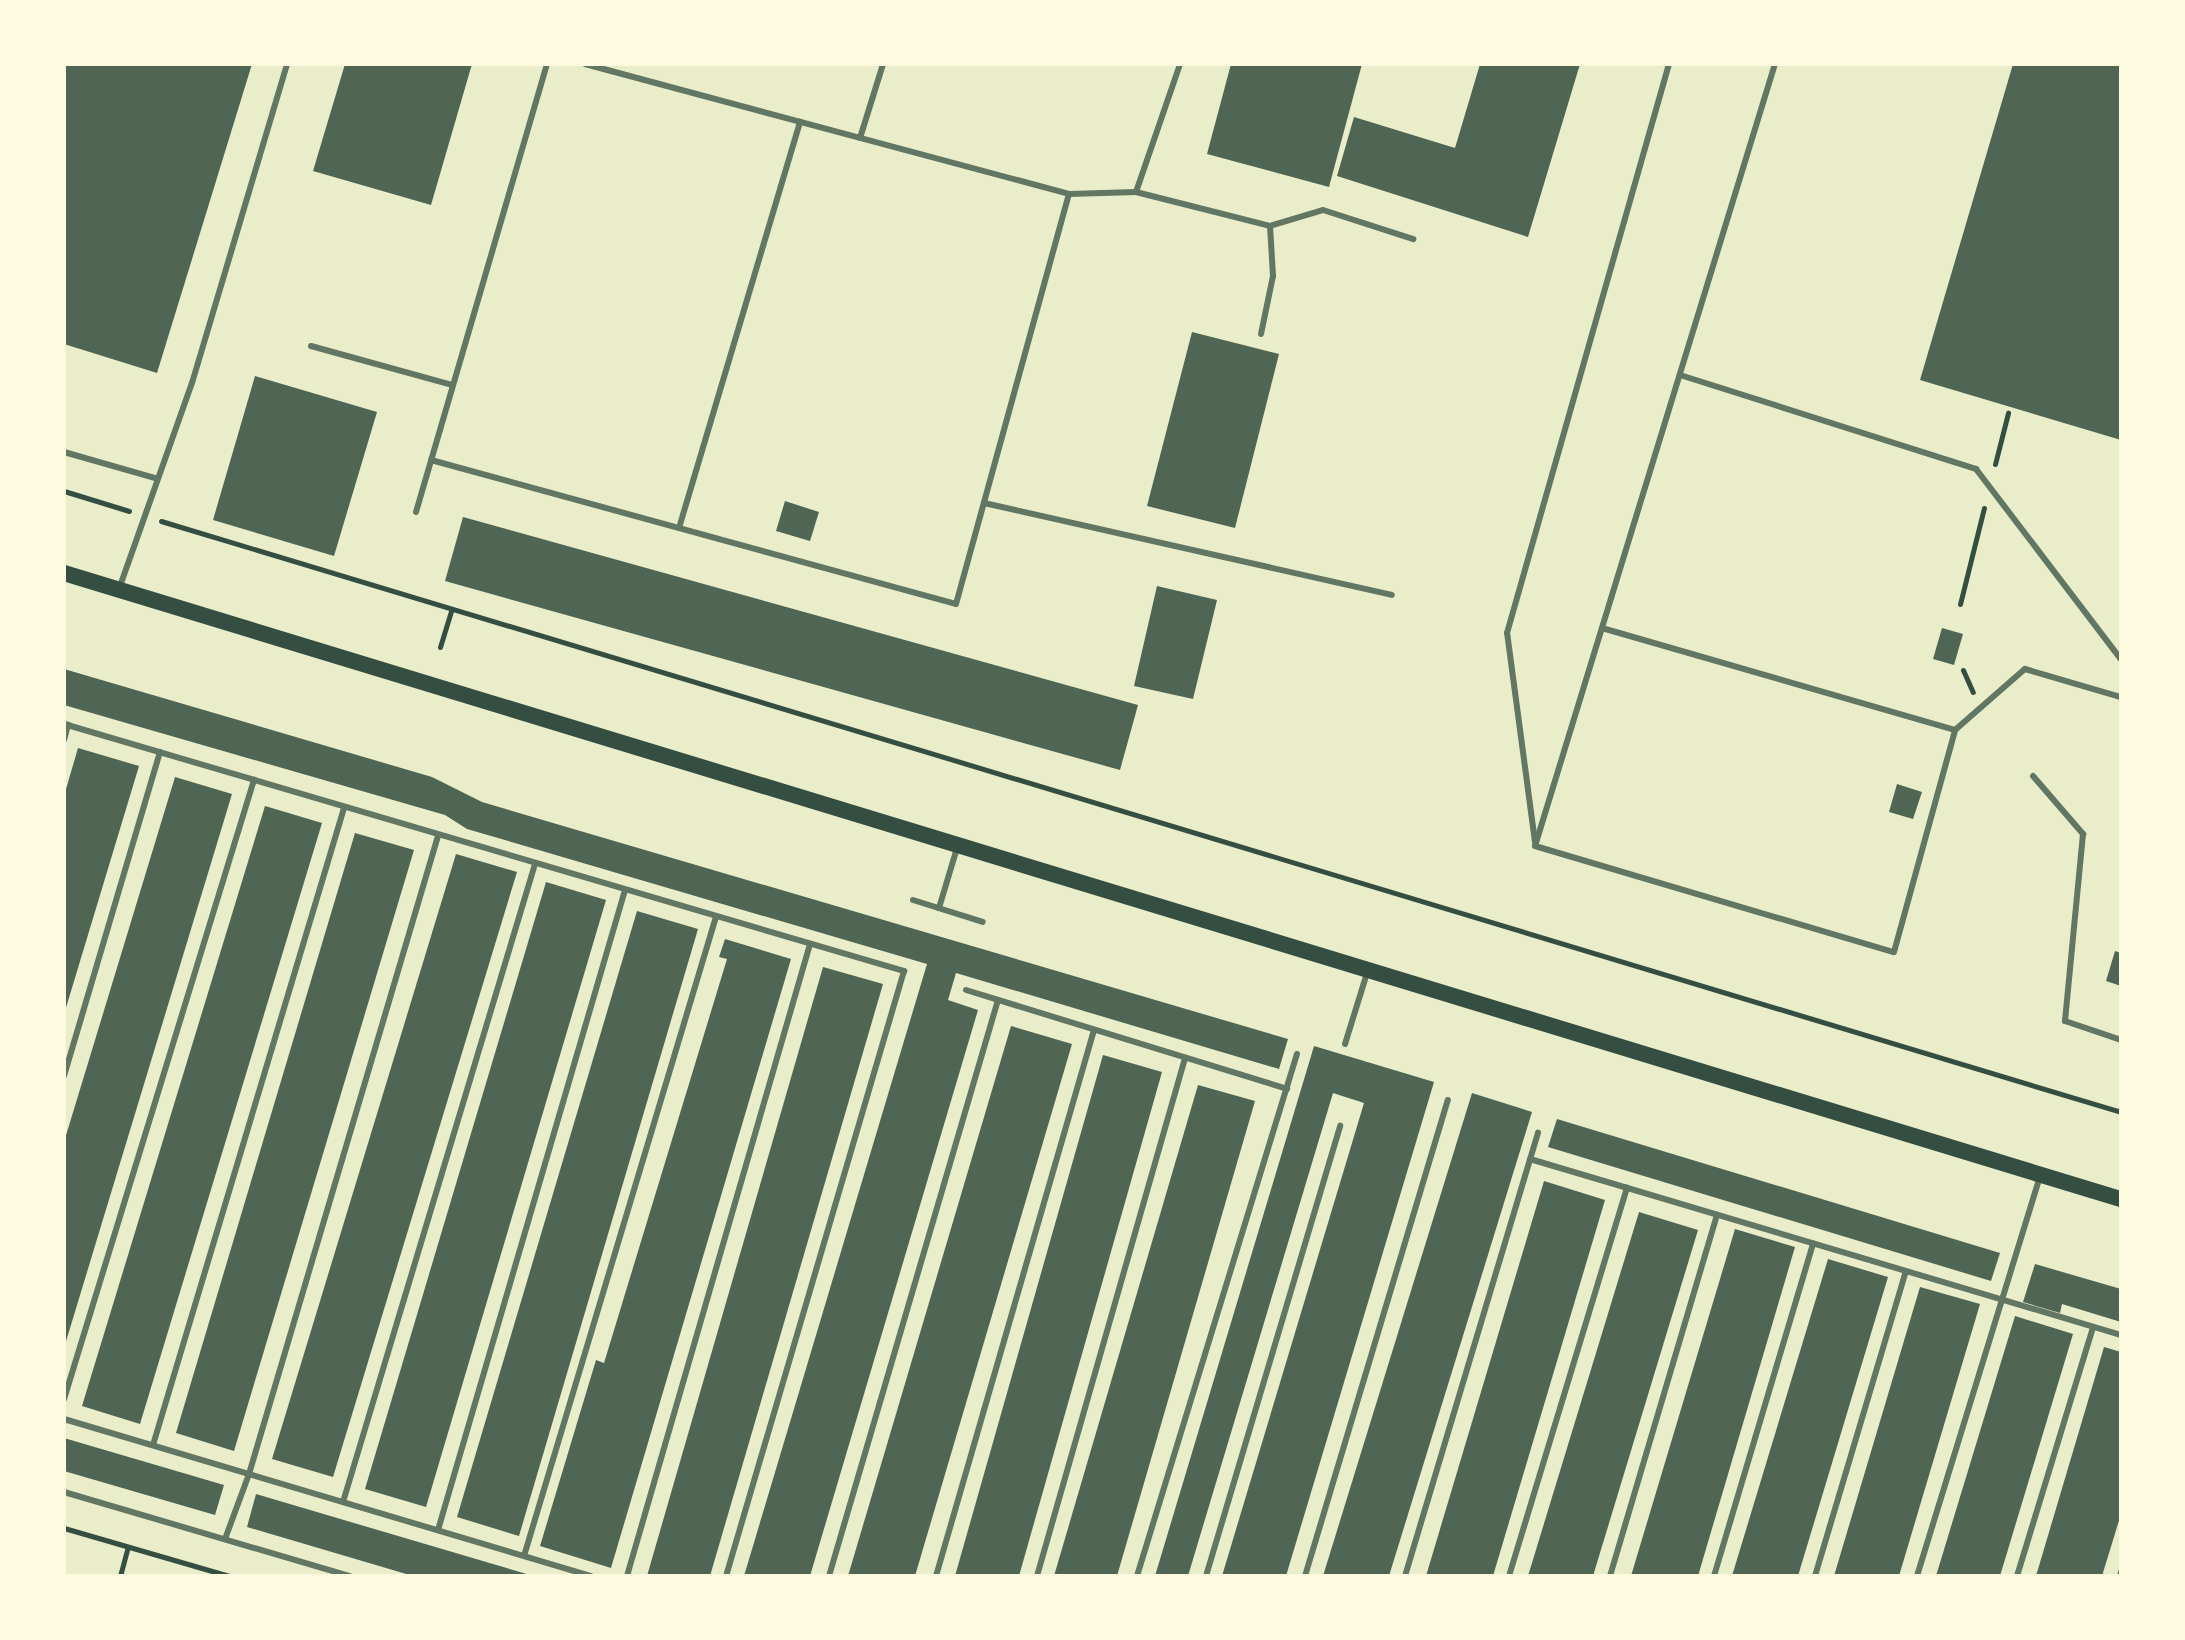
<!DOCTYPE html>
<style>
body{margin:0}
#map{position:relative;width:2185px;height:1640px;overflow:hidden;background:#e9edc9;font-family:"Times New Roman",serif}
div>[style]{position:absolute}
.building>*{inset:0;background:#4f6655}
.path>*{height:5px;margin:-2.5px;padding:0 2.5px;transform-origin:2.5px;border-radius:2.5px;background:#344e41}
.service>*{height:6px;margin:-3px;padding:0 3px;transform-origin:3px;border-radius:3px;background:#617663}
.secondary>*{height:16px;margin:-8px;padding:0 8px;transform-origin:8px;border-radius:8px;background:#344e41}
span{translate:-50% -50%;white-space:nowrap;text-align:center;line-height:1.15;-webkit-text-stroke:7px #fefae0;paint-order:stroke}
.frame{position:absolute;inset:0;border:66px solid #fefae0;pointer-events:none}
</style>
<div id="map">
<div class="building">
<div style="clip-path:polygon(64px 64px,252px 64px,157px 373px,64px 344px)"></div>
<div style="clip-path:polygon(345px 64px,472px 64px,431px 205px,313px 171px)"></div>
<div style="clip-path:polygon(1231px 64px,1362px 64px,1329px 187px,1207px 154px)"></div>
<div style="clip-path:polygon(1480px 64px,1580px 64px,1528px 237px,1337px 176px,1354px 117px,1455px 148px)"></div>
<div style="clip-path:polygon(2013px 64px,2121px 64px,2121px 440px,1920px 380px)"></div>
<div style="clip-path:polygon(1192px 332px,1279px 354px,1235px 528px,1147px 506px)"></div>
<div style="clip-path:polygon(255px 376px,377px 412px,334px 556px,213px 520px)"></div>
<div style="clip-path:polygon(785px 501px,819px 512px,810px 541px,776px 531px)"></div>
<div style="clip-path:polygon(463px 517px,1138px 705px,1120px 770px,445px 581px)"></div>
<div style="clip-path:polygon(1157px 586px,1217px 600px,1193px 699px,1134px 686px)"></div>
<div style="clip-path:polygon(1942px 628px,1963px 634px,1954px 665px,1933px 659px)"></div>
<div style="clip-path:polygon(64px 669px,432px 777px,482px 802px,1288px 1039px,1279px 1069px,956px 973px,948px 1000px,978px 1010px,810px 1576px,744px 1576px,927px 964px,467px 829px,445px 815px,64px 705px)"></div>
<div style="clip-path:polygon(78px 748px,139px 766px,65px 1011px,64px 796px)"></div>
<div style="clip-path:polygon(175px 777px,232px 794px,64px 1348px,64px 1142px)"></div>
<div style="clip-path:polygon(1897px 784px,1922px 792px,1913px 819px,1889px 812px)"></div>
<div style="clip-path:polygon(265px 806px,322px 823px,140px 1424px,82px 1406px)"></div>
<div style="clip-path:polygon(355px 833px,414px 850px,234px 1451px,176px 1433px)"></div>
<div style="clip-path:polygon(456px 854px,517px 872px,333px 1477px,272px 1459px)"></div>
<div style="clip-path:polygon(546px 882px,606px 900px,426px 1507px,365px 1489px)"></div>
<div style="clip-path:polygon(637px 911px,698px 929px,519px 1536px,457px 1517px)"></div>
<div style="clip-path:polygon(725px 939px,791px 959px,611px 1568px,540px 1546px,596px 1360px,604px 1363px,727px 959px,719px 957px)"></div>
<div style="clip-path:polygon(2115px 951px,2121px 953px,2121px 986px,2106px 981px)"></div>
<div style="clip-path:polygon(823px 967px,883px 984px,710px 1576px,647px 1576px)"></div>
<div style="clip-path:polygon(1011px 1026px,1072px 1044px,915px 1576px,848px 1576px)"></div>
<div style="clip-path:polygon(1314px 1046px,1434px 1082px,1286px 1576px,1222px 1576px,1364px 1103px,1333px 1093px,1188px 1576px,1155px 1576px)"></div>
<div style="clip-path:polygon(1103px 1055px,1162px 1072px,1019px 1576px,955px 1576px)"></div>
<div style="clip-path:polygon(1198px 1085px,1255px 1101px,1117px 1576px,1054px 1576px)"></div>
<div style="clip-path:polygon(1472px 1093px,1532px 1112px,1389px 1576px,1323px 1576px)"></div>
<div style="clip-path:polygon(1557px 1119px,2000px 1253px,1991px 1281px,1548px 1147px)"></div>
<div style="clip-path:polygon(1544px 1181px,1605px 1200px,1493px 1576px,1426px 1576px)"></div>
<div style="clip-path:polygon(1639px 1212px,1698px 1230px,1593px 1576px,1528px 1576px)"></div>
<div style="clip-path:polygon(1735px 1229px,1795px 1247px,1698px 1576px,1631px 1576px)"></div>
<div style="clip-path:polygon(1828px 1259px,1888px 1277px,1798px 1576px,1732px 1576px)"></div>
<div style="clip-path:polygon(2035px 1264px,2121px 1289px,2121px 1322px,2062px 1304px,2060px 1313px,2023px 1302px)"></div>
<div style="clip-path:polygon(1920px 1287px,1980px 1304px,1899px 1576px,1834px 1576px)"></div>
<div style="clip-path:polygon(2015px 1316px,2073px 1334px,2000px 1576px,1936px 1576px)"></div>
<div style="clip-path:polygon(2104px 1347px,2121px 1352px,2121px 1514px,2102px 1576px,2036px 1576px)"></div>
<div style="clip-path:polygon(64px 1438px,224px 1485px,215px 1515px,64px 1471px)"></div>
<div style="clip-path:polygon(256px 1494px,530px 1575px,530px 1576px,413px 1576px,247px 1527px)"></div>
</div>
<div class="path">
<div style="left:1995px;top:464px;width:53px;rotate:-75.7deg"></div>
<div style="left:64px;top:491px;width:68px;rotate:17.1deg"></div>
<div style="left:161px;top:521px;width:2047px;rotate:16.78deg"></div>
<div style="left:1960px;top:604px;width:99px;rotate:-76deg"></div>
<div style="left:440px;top:647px;width:39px;rotate:-73deg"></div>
<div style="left:1963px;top:670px;width:24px;rotate:66deg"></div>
<div style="left:64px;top:1528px;width:172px;rotate:16.2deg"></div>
<div style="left:120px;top:1576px;width:30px;rotate:-75deg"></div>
</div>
<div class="service">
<div style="left:585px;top:64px;width:501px;rotate:15.03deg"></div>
<div style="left:1069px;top:194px;width:67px;rotate:-1.7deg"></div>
<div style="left:1136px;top:192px;width:138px;rotate:14.2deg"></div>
<div style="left:1270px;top:226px;width:55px;rotate:-16.8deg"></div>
<div style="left:1323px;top:210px;width:95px;rotate:17.9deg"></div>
<div style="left:860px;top:138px;width:77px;rotate:-72.7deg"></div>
<div style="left:1136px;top:192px;width:135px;rotate:-71deg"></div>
<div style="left:1261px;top:334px;width:59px;rotate:-78.3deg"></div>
<div style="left:1273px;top:276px;width:50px;rotate:-93.4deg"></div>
<div style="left:311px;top:346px;width:147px;rotate:15.4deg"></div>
<div style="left:1680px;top:375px;width:311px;rotate:17.6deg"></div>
<div style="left:1976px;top:469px;width:239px;rotate:52.7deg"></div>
<div style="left:64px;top:452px;width:95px;rotate:15.9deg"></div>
<div style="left:431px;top:460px;width:544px;rotate:15.34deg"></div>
<div style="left:956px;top:604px;width:425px;rotate:-74.6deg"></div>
<div style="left:984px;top:503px;width:418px;rotate:12.7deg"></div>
<div style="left:416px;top:512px;width:467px;rotate:-73.7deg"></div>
<div style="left:679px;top:528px;width:424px;rotate:-73.4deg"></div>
<div style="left:119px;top:589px;width:219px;rotate:-70.5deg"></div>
<div style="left:192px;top:383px;width:333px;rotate:-73.4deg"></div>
<div style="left:1602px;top:628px;width:367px;rotate:16.1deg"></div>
<div style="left:64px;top:724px;width:876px;rotate:16.39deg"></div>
<div style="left:904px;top:971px;width:631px;rotate:106.39deg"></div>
<div style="left:64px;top:740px;width:16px;rotate:-75deg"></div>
<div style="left:2033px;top:776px;width:77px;rotate:49.2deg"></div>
<div style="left:2083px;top:834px;width:188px;rotate:95.5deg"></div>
<div style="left:2065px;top:1021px;width:59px;rotate:18.7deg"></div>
<div style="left:1535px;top:842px;width:211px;rotate:-97.6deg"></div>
<div style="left:1507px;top:633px;width:592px;rotate:-74.11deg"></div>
<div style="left:1535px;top:846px;width:818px;rotate:-72.94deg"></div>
<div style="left:1535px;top:846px;width:374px;rotate:16.5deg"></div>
<div style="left:1894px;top:952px;width:230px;rotate:-74.6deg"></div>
<div style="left:1955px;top:730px;width:93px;rotate:-41.1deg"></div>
<div style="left:2025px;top:669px;width:100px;rotate:16.3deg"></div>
<div style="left:913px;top:900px;width:73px;rotate:17.4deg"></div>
<div style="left:939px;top:908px;width:63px;rotate:-73.3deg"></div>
<div style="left:966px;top:990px;width:336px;rotate:17.1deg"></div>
<div style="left:1345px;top:1044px;width:74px;rotate:-72.8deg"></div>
<div style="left:64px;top:1076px;width:338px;rotate:-73.5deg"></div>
<div style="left:1530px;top:1159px;width:617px;rotate:16.58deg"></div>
<div style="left:64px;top:1399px;width:648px;rotate:-72.94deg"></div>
<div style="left:64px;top:1419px;width:550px;rotate:16.59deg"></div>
<div style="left:153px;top:1445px;width:665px;rotate:-73.31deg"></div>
<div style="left:64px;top:1492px;width:298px;rotate:16.4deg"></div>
<div style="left:343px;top:1502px;width:666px;rotate:-73.25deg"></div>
<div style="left:438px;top:1530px;width:667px;rotate:-73.71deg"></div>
<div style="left:225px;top:1539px;width:69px;rotate:-69.7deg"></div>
<div style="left:249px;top:1474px;width:665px;rotate:-73.5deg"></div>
<div style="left:524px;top:1556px;width:667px;rotate:-73.28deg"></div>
<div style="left:627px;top:1576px;width:658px;rotate:-73.85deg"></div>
<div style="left:829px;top:1576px;width:600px;rotate:-73.65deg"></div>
<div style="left:936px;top:1576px;width:568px;rotate:-73.86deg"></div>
<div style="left:1037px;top:1576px;width:539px;rotate:-74.05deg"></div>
<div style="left:1137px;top:1576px;width:546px;rotate:-72.96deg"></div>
<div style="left:1206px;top:1576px;width:470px;rotate:-73.4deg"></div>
<div style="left:1305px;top:1576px;width:497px;rotate:-73.3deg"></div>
<div style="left:1405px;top:1576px;width:463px;rotate:-73.3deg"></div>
<div style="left:1509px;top:1576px;width:406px;rotate:-73.1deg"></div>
<div style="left:1610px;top:1576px;width:377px;rotate:-73.5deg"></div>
<div style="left:1714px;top:1576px;width:347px;rotate:-73.4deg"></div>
<div style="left:1815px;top:1576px;width:318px;rotate:-73.4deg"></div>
<div style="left:1917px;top:1576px;width:419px;rotate:-72.9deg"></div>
<div style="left:2017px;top:1576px;width:260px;rotate:-73deg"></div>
<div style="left:2120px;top:1576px;width:4px;rotate:-76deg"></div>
</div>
<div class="secondary">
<div style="left:64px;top:573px;width:2150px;rotate:16.93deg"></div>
</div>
<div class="frame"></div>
</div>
